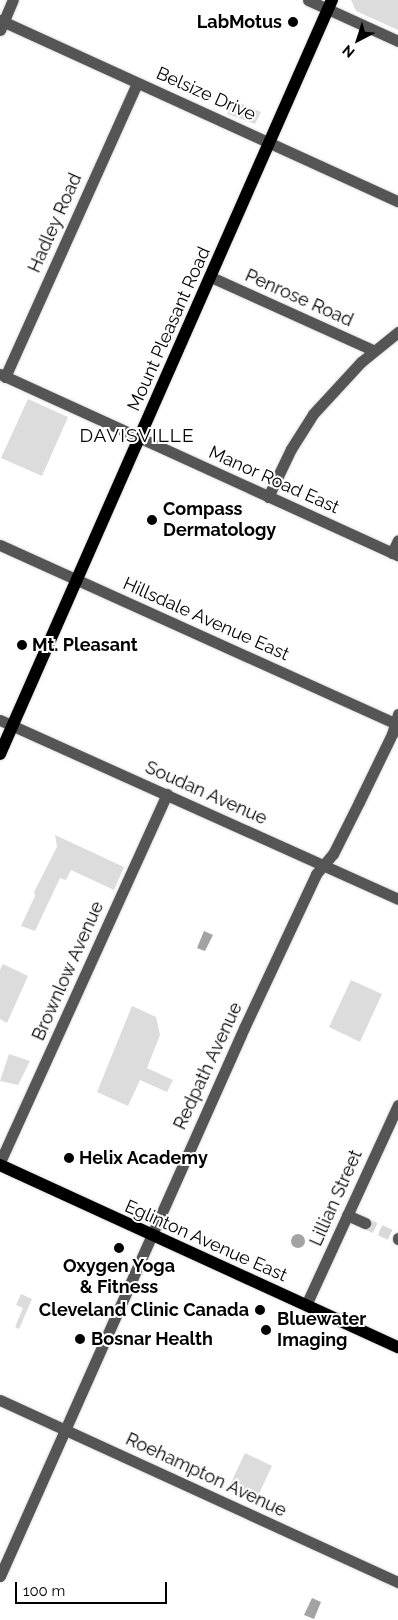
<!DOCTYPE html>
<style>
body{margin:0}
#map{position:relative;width:398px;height:1620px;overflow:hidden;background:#fff;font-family:Raleway,sans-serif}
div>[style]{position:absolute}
.green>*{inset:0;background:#dcdcdc}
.water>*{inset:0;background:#a3a3a3}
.round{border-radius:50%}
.minor-tunnel>*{height:11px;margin-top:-5.5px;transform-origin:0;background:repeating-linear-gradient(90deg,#d9d9d9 0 11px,transparent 0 16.5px)}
.roads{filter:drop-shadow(0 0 1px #dbdbdb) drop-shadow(0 0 1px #dbdbdb)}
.minor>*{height:11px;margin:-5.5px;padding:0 5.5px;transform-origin:5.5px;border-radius:5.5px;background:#555}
.major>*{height:12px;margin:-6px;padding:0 6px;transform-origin:6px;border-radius:6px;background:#000}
.dots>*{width:14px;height:14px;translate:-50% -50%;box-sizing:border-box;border:2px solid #fff;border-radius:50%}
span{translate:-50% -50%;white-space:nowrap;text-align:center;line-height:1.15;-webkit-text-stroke:4px #fff;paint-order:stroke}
.poi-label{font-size:18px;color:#000;font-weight:700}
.right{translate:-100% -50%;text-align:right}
.left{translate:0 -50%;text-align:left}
.street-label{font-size:18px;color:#000}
.neighbourhood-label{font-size:19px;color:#000;letter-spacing:1px}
.north{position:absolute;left:333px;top:15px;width:50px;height:50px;-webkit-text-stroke:4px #fff;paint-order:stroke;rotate:220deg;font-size:14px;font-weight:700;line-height:20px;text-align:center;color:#000}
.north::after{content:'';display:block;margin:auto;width:18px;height:22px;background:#000;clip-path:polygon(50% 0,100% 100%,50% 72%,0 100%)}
.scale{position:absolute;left:15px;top:1582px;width:152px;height:22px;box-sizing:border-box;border:2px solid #000;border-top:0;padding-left:6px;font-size:15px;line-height:18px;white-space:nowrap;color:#000;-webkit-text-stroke:4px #fff;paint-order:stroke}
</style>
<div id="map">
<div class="green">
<div style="clip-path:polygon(351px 0,398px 0,398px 30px,356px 11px)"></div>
<div style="clip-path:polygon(233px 100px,261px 112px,255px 124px,227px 114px)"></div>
<div style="clip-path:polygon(28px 399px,68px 417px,42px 476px,1px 458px)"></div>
<div style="clip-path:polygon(55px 835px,124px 867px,114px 890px,71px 870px,66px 880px,60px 878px,35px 931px,21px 926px,35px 896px,34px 892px,57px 847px)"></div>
<div style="clip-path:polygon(3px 964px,28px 976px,7px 1023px,0 1019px,0 970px)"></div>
<div style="clip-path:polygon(351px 980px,382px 994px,360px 1042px,329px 1027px)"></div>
<div style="clip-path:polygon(132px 1006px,156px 1017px,160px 1035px,147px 1068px,173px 1080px,167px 1092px,140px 1080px,128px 1106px,97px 1092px)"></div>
<div style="clip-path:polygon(9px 1054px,30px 1061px,18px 1085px,0 1081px)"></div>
<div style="clip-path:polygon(21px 1294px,32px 1299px,19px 1329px,15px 1327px,23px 1308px,16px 1305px)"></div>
<div style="clip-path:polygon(245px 1453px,272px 1466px,256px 1500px,229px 1487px)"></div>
</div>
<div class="water">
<div style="clip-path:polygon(204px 931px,213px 935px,205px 951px,197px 948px)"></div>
<div class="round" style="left:291px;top:1234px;width:14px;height:14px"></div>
<div style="clip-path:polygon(312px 1598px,321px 1602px,314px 1619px,304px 1615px)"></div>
</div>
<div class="minor-tunnel">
<div style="left:365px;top:1223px;width:36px;rotate:24deg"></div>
</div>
<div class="roads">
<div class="minor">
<div style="left:308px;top:0;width:99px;rotate:24.5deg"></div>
<div style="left:0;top:20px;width:437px;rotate:24.5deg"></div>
<div style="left:0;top:30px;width:33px;rotate:-67deg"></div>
<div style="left:211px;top:277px;width:178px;rotate:24.3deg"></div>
<div style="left:0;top:374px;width:437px;rotate:24.5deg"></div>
<div style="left:5px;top:377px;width:322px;rotate:-65.8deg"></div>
<div style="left:268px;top:497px;width:53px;rotate:-64.4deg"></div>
<div style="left:291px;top:449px;width:41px;rotate:-57.8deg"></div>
<div style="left:313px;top:414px;width:71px;rotate:-47.3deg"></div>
<div style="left:361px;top:362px;width:48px;rotate:-39deg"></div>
<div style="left:0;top:545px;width:437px;rotate:24.3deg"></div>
<div style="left:392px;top:553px;width:14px;rotate:-65deg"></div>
<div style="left:0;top:720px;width:436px;rotate:24.2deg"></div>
<div style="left:0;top:1162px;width:404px;rotate:-65.6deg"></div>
<div style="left:347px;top:1215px;width:20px;rotate:24deg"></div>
<div style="left:398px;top:1238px;width:1px;rotate:90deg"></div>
<div style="left:306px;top:1305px;width:220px;rotate:-65.3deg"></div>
<div style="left:0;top:1400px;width:438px;rotate:24.6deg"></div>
<div style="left:0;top:1576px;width:600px;rotate:-66deg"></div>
<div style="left:244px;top:1028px;width:170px;rotate:-64.9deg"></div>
<div style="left:316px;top:874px;width:26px;rotate:-50deg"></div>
<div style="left:333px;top:854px;width:58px;rotate:-63.4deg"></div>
<div style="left:359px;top:802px;width:76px;rotate:-64.1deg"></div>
<div style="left:392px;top:734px;width:21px;rotate:-73deg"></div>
</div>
<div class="major">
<div style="left:0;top:754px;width:824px;rotate:-66.24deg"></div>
<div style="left:0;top:1165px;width:438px;rotate:24.6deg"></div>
</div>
</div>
<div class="dots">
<div style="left:293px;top:22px;background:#000"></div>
<div style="left:152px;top:520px;background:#000"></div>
<div style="left:22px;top:645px;background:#000"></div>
<div style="left:69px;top:1158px;background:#000"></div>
<div style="left:119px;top:1248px;background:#000"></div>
<div style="left:260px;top:1310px;background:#000"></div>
<div style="left:266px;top:1330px;background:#000"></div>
<div style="left:80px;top:1339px;background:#000"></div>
</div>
<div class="poi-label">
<span class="right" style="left:282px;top:22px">LabMotus</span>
<span class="left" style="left:163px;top:520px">Compass<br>Dermatology</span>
<span class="left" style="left:32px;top:645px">Mt. Pleasant</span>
<span class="left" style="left:79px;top:1158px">Helix Academy</span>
<span style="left:119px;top:1277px">Oxygen Yoga<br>&amp; Fitness</span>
<span class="right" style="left:249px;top:1310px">Cleveland Clinic Canada</span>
<span class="left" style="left:277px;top:1330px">Bluewater<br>Imaging</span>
<span class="left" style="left:91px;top:1339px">Bosnar Health</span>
</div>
<div class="street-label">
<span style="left:206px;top:94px;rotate:24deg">Belsize Drive</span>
<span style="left:55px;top:223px;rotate:-66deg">Hadley Road</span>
<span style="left:299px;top:298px;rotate:24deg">Penrose Road</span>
<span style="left:169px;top:329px;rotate:-66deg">Mount Pleasant Road</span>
<span style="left:274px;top:480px;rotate:24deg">Manor Road East</span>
<span style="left:206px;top:619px;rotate:24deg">Hillsdale Avenue East</span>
<span style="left:206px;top:793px;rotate:24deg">Soudan Avenue</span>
<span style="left:68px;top:971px;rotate:-66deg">Brownlow Avenue</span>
<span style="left:208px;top:1066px;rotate:-65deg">Redpath Avenue</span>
<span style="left:336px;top:1198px;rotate:-66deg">Lillian Street</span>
<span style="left:206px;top:1241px;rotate:24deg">Eglinton Avenue East</span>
<span style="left:206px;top:1475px;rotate:25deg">Roehampton Avenue</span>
</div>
<div class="neighbourhood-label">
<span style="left:137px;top:436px">DAVISVILLE</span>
</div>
<div class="north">N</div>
<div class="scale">100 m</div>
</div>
